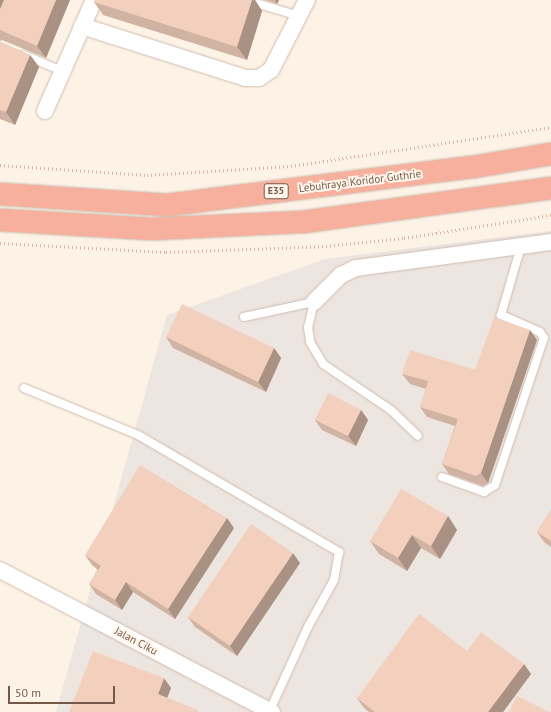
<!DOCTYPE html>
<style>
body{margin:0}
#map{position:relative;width:551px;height:712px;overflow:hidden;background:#fcf3e6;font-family:"PT Sans",sans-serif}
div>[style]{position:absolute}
.industrial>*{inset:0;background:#ece5e0}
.path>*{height:2.5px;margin-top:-1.25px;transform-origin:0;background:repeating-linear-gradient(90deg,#d7b3a0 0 1px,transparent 0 4px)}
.roads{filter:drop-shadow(0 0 1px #d0bcae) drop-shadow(0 0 1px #d0bcae)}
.service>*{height:8px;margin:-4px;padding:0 4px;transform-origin:4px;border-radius:4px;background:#fff}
.minor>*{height:16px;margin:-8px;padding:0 8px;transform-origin:8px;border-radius:8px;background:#fff}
.motorway>*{height:22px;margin:-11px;padding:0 11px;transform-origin:11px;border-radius:11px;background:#f7b09d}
.wall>*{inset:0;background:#d0b3a3}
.shaded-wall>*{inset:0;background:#a99284}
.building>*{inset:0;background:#f2d0bd}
span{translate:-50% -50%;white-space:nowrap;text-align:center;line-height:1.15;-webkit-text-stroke:4px #fff7ec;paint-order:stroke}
.shield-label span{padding:1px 3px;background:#fff7ec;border:1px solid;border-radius:3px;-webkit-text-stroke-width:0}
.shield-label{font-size:10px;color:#76584a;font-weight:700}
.street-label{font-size:11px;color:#76584a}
.scale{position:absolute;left:8px;top:686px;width:107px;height:18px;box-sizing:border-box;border:2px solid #76584a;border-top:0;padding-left:5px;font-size:12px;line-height:14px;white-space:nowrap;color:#76584a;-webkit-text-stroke:3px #fff7ec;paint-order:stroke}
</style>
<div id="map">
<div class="industrial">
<div style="clip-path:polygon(551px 231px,551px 712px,56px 712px,167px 315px,325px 259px)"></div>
</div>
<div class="path">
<div style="left:0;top:165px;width:147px;rotate:3.9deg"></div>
<div style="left:147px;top:175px;width:144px;rotate:-3.6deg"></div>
<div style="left:291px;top:166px;width:263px;rotate:-8.5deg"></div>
<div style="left:0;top:243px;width:166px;rotate:3.1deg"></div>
<div style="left:166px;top:252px;width:160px;rotate:-2.1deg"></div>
<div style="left:326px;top:246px;width:78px;rotate:-5.9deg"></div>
<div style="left:404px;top:238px;width:149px;rotate:-8.9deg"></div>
</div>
<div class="roads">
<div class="service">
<div style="left:246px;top:0;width:55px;rotate:16.8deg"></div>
<div style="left:24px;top:55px;width:41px;rotate:22.8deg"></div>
<div style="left:244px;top:317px;width:72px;rotate:-12.1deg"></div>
<div style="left:314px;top:302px;width:26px;rotate:103deg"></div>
<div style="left:308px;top:327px;width:15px;rotate:82deg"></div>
<div style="left:310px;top:342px;width:26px;rotate:59deg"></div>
<div style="left:323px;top:364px;width:82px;rotate:34.1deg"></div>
<div style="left:391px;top:410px;width:37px;rotate:44deg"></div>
<div style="left:24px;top:388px;width:123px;rotate:22.4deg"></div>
<div style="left:138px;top:435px;width:233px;rotate:30.2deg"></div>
<div style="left:339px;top:552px;width:28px;rotate:100deg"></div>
<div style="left:334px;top:580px;width:54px;rotate:119deg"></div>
<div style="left:308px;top:627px;width:94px;rotate:114.6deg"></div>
<div style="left:442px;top:477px;width:45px;rotate:19.7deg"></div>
<div style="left:484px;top:492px;width:13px;rotate:-32deg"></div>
<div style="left:495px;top:485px;width:155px;rotate:-71.6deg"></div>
<div style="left:544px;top:338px;width:7px;rotate:-124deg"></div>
<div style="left:540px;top:332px;width:43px;rotate:-156.4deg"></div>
<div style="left:501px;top:315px;width:72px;rotate:-73.8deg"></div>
</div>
<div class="minor">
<div style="left:82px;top:26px;width:172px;rotate:17.6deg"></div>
<div style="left:246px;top:78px;width:13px"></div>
<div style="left:259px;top:78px;width:14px;rotate:-34deg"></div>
<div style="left:271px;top:70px;width:79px;rotate:-62.8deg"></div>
<div style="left:45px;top:111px;width:121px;rotate:-66.2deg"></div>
<div style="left:314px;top:302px;width:38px;rotate:-45deg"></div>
<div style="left:341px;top:275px;width:17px;rotate:-25deg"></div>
<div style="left:356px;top:268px;width:197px;rotate:-7.6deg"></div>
<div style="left:0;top:570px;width:307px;rotate:27.6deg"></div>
</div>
<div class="motorway">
<div style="left:0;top:194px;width:167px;rotate:3.8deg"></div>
<div style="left:167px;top:205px;width:308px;rotate:-7.1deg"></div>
<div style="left:473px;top:167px;width:79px;rotate:-9.5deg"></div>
<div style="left:0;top:220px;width:152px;rotate:3.4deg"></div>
<div style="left:152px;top:229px;width:151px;rotate:-2.7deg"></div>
<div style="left:303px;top:222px;width:250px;rotate:-7.8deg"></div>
</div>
</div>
<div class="wall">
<div style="clip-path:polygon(0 0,70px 0,46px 58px,2px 40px,0 41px)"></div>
<div style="clip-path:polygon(95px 0,255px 0,262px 11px,247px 60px,103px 15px,94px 2px)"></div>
<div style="clip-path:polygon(265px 0,279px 0,277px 4px)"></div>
<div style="clip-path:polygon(0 42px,30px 55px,39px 67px,15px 125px,0 119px)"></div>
<div style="clip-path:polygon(530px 330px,537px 340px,488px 483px,483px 486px,449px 474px,442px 464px,455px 426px,427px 417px,420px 407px,426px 389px,410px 384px,402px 374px,475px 370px)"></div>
<div style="clip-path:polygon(166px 337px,274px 348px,281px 358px,266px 392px,173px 348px)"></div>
<div style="clip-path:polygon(361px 410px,368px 420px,356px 446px,322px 430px,315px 420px)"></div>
<div style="clip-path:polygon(551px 510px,551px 547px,544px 542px,537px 532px)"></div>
<div style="clip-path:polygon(448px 516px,457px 530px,440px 559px,421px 548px,407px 571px,379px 554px,370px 541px)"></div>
<div style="clip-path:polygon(234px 528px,175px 619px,133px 592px,122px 610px,96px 594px,89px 584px,98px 570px,92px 565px,85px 555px)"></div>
<div style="clip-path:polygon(300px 563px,237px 656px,195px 627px,188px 617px)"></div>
<div style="clip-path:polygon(467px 651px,531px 674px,503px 712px,369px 712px,364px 708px,357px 698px)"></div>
</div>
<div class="shaded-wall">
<div style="clip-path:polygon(0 0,9px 0,0 17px)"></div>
<div style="clip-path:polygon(56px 0,70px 0,46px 58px,37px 46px)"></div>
<div style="clip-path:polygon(252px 0,255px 0,262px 11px,247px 60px,237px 47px)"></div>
<div style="clip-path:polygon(275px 0,279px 0,277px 4px)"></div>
<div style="clip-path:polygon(30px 55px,39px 67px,15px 125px,6px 112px)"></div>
<div style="clip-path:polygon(530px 330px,537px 340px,488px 483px,481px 473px)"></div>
<div style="clip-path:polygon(274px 348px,281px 358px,266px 392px,258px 382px)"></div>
<div style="clip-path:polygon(361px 410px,368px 420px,356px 446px,348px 436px)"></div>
<div style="clip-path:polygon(448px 516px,457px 530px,440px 559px,431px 546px)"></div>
<div style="clip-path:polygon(227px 518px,234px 528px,175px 619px,168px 609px)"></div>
<div style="clip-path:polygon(412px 535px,421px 548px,407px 571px,398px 558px)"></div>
<div style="clip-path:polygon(293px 553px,300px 563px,237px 656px,230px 646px)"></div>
<div style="clip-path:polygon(126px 582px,133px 592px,122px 610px,115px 600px)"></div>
<div style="clip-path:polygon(524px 664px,531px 674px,503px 712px,488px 712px)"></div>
<div style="clip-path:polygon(164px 678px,171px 688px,165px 704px,158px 694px)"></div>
</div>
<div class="building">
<div style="clip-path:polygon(4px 0,56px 0,37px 46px,0 30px,0 9px)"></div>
<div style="clip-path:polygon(95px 0,252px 0,237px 47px,94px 2px)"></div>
<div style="clip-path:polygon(0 42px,30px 55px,6px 112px,0 110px)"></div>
<div style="clip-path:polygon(182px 304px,274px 348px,258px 382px,166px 337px)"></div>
<div style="clip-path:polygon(494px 317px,530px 330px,481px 473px,476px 476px,442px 464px,458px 419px,420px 407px,428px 381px,402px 374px,410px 350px,475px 370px)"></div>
<div style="clip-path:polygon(328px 393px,361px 410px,348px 436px,315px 420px)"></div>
<div style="clip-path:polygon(140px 465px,227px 518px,168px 609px,126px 582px,115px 600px,89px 584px,101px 566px,85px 555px)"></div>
<div style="clip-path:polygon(401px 489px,448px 516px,431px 546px,412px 535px,398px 558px,370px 541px)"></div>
<div style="clip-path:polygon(551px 510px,551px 541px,537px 532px)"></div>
<div style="clip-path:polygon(251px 524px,293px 553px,230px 646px,188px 617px)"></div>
<div style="clip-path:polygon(419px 614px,467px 651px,481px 632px,524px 664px,488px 712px,375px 712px,357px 698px)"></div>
<div style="clip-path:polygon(93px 651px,164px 678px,158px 694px,198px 710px,198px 712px,69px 712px)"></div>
<div style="clip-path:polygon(517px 696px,549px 712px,509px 712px)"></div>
</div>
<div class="shield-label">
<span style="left:276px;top:191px">E35</span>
</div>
<div class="street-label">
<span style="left:360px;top:181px;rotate:-7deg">Lebuhraya Koridor Guthrie</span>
<span style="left:136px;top:641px;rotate:28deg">Jalan Ciku</span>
</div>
<div class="scale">50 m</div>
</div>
